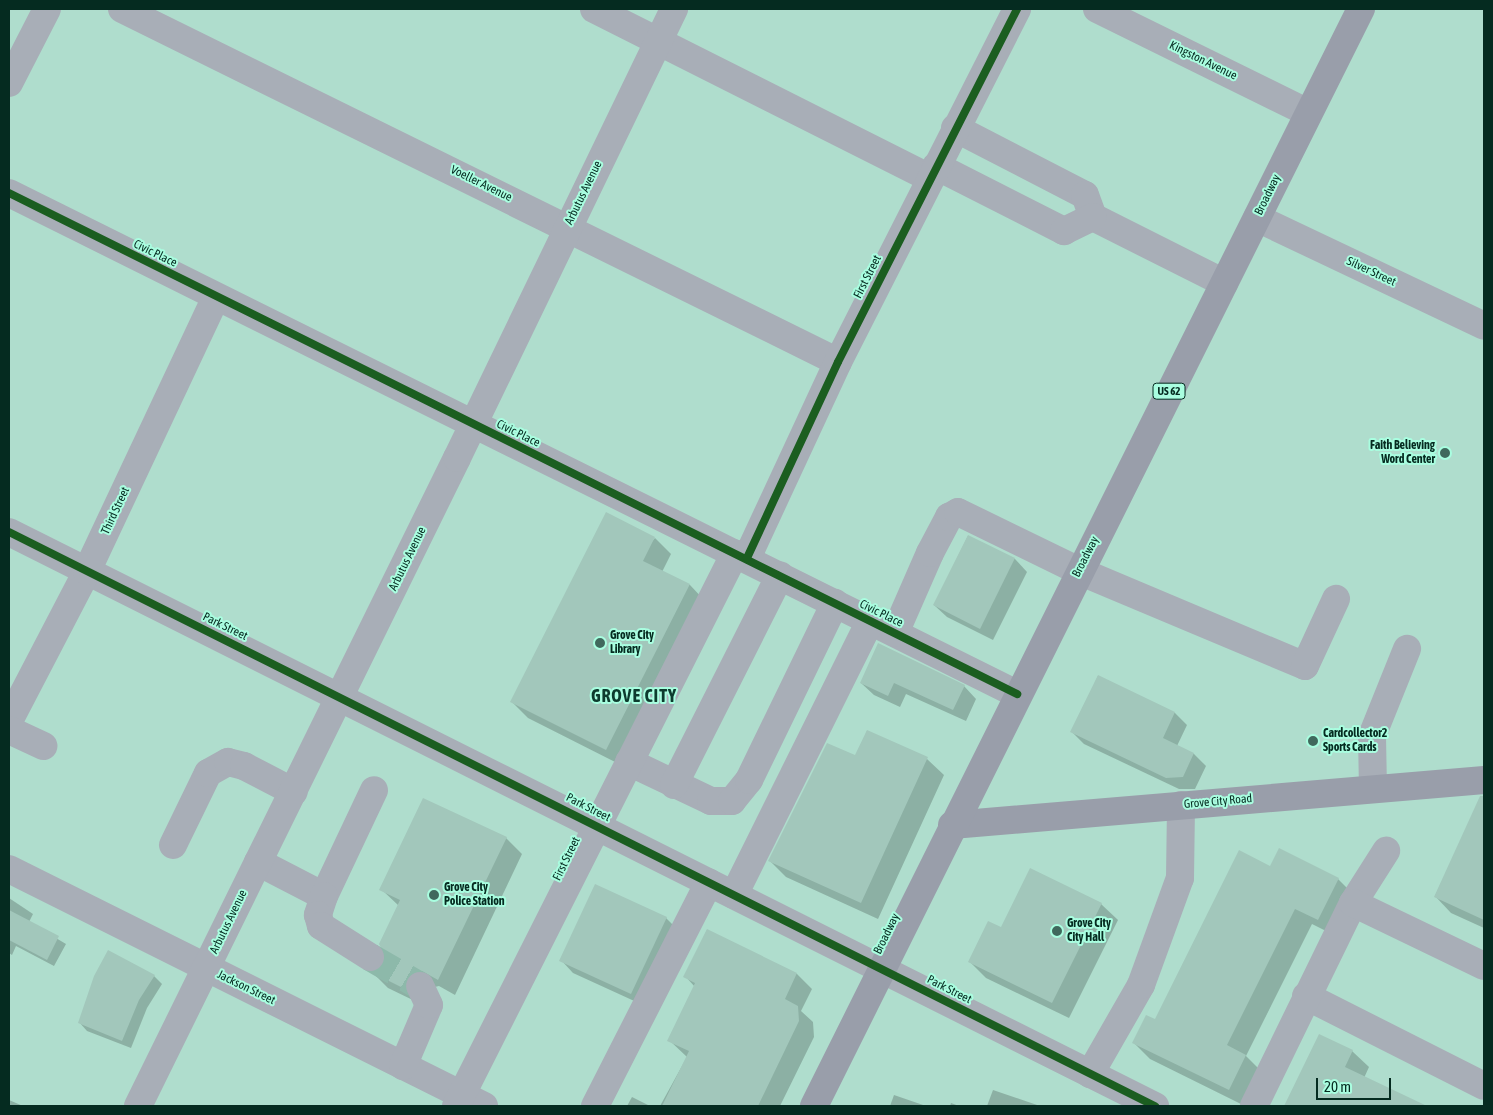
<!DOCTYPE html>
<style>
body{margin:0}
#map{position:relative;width:1493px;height:1115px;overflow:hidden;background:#afddcd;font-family:"Asap Condensed",sans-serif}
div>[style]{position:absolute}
.shadow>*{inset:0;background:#0003}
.building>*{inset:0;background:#a2c7bb}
.minor-tunnel>*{height:28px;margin-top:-14px;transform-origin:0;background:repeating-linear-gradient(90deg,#8db9aa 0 28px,transparent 0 42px)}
.minor>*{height:28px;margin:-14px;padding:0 14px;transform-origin:14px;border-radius:14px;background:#a8aeb7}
.major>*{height:28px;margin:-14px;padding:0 14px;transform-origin:14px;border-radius:14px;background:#999eaa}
.cycleway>*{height:8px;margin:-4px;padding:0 4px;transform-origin:4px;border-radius:4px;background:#1b5e20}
.dots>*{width:14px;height:14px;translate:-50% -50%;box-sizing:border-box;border:2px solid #a9fee0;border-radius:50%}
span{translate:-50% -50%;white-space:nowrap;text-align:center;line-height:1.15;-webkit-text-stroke:4px #a9fee0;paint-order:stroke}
.shield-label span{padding:1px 4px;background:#a9fee0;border:1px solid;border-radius:4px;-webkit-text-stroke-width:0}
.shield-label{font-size:11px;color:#052b20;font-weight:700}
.street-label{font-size:12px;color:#052b20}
.poi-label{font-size:12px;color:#052b20;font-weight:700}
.right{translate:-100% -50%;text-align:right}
.left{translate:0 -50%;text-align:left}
.district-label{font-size:18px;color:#0d3b2e;font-weight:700;letter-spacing:1px}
.frame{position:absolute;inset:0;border:10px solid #052b20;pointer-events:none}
.scale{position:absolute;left:1316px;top:1078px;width:75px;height:22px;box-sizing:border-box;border:2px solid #052b20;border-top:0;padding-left:6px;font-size:15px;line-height:18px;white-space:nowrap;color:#052b20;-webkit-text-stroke:4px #a9fee0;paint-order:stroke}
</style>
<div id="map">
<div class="shadow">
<div style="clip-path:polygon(968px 536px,1015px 559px,1027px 572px,993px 640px,947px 617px,934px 605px)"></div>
<div style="clip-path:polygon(655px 538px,671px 554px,662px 572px,690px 585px,706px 602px,623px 766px,528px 718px,512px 702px)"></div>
<div style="clip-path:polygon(879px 645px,964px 686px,976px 699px,966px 721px,906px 694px,900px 707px,874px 695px,861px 683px)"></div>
<div style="clip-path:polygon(1098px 676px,1175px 713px,1187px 725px,1177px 746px,1194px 754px,1206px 766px,1195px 789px,1179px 789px,1084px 744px,1072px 732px)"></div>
<div style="clip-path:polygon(867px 731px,927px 759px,944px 775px,878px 919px,786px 877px,770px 861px,856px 757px)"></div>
<div style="clip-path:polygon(1471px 819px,1484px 826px,1484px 928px,1451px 913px,1435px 896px)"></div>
<div style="clip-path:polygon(506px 838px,522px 854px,455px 995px,439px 986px,430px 988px,421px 1004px,388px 988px,373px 973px,384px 966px,399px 906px,381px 889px)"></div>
<div style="clip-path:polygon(1271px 868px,1338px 879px,1354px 895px,1334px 935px,1312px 924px,1246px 1056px,1262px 1072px,1245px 1106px,1150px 1059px,1134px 1043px,1155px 1021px)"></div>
<div style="clip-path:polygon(9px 898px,33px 914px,29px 922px,66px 944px,54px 966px,16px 946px,12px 955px,9px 953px)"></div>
<div style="clip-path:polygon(1101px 904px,1118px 920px,1069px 1018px,986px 978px,970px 962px,1001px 929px)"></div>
<div style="clip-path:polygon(666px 918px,679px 931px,643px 1005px,573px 973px,561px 960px)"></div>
<div style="clip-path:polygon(707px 930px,797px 974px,812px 989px,801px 1011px,813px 1022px,814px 1037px,780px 1106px,660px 1106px,687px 1057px,669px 1040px,695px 987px,685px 976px)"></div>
<div style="clip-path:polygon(108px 952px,154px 976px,162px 984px,147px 1008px,131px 1048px,87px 1031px,79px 1022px)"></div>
<div style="clip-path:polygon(1320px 1036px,1352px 1051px,1369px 1067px,1364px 1078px,1424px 1106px,1286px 1106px)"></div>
<div style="clip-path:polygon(993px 1090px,1040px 1106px,987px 1106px)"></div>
<div style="clip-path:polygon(894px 1095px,926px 1106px,890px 1106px)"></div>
<div style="clip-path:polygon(632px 1097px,650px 1106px,627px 1106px)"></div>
<div style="clip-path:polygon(9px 1100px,23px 1106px,9px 1106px)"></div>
<div style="clip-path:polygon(951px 1103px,959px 1106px,950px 1106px)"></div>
</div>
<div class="building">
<div style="clip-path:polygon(606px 512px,655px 537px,643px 561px,690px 584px,606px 750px,510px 702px)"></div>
<div style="clip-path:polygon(968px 535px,1015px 558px,980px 629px,933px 605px)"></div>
<div style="clip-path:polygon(878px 643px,965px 685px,953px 710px,894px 683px,888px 696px,860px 683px)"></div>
<div style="clip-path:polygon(1098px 675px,1175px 712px,1163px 738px,1194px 753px,1183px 777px,1166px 778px,1070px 732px)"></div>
<div style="clip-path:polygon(867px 730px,928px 757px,861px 903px,768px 861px,827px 743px,855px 755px)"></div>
<div style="clip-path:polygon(1480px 796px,1484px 796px,1484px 920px,1434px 897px)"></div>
<div style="clip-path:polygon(423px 798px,507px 837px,438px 980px,422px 971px,414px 972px,407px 978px,405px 989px,371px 972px,383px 965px,386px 957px,379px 944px,400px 900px,379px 890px)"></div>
<div style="clip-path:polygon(1279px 848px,1339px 878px,1318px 920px,1295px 909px,1227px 1045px,1246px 1055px,1229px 1090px,1132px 1043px,1146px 1015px,1155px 1019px,1239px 850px,1270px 866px)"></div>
<div style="clip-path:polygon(1030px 868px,1102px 903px,1052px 1003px,968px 962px,988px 921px,1001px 927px)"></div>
<div style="clip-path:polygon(595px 884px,667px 917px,631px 994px,559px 961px)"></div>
<div style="clip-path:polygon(9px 910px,59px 936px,47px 960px,9px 940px)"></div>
<div style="clip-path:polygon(707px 929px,797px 973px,785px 999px,798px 1006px,799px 1021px,758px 1106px,662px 1106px,689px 1051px,667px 1041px,695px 983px,683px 977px)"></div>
<div style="clip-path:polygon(108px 950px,155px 975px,139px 1000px,122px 1041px,78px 1023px,94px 976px)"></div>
<div style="clip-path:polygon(1319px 1034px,1353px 1050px,1345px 1067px,1427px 1106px,1284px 1106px)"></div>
</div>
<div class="minor-tunnel">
<div style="left:370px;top:957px;width:58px;rotate:30.1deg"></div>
</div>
<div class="minor">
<div style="left:122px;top:9px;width:798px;rotate:26.24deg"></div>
<div style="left:594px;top:9px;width:376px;rotate:26.7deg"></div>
<div style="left:1097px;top:9px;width:235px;rotate:26.2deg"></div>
<div style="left:9px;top:83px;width:83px;rotate:-62.8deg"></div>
<div style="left:955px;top:128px;width:146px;rotate:27.3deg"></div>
<div style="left:1085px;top:195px;width:23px;rotate:70deg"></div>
<div style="left:1093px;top:217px;width:147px;rotate:26.7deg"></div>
<div style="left:936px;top:166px;width:144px;rotate:26.9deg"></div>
<div style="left:1064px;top:231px;width:32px;rotate:-26deg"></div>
<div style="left:9px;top:193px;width:1126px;rotate:26.43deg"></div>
<div style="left:1257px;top:218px;width:251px;rotate:25.4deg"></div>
<div style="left:9px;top:532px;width:1282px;rotate:26.61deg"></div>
<div style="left:747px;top:558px;width:216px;rotate:-65.1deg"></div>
<div style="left:838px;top:362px;width:396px;rotate:-63.1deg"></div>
<div style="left:895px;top:633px;width:87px;rotate:-66.4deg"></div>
<div style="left:930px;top:553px;width:41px;rotate:-62.2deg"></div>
<div style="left:949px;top:517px;width:10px;rotate:-29deg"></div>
<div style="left:958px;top:512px;width:135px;rotate:26deg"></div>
<div style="left:1079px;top:571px;width:245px;rotate:22.8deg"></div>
<div style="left:1305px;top:666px;width:74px;rotate:-65.2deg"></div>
<div style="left:9px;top:721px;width:169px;rotate:-62.5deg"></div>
<div style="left:87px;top:571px;width:303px;rotate:-64.8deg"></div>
<div style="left:9px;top:730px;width:38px;rotate:25deg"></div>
<div style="left:629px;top:762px;width:91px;rotate:25.4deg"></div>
<div style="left:711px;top:801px;width:21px"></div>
<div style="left:732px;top:801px;width:27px;rotate:-51deg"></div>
<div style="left:749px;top:780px;width:197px;rotate:-64.1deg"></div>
<div style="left:674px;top:785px;width:235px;rotate:-63.2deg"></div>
<div style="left:1373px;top:789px;width:53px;rotate:-91.1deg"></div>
<div style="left:1372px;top:736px;width:94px;rotate:-68.1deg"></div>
<div style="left:173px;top:845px;width:80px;rotate:-64.1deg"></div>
<div style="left:208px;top:773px;width:23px;rotate:-29deg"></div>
<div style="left:228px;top:762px;width:16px;rotate:14deg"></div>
<div style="left:244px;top:766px;width:56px;rotate:27.5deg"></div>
<div style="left:258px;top:862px;width:74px;rotate:27.3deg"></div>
<div style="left:324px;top:896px;width:117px;rotate:-64.7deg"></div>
<div style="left:9px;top:869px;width:531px;rotate:26.52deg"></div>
<div style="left:734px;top:895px;width:306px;rotate:-63.6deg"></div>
<div style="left:324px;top:896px;width:20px;rotate:108deg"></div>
<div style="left:318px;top:915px;width:11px;rotate:75deg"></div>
<div style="left:321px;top:926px;width:58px;rotate:32.3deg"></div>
<div style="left:1353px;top:903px;width:62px;rotate:-57.6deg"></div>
<div style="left:1306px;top:996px;width:199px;rotate:26.8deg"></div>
<div style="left:403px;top:1066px;width:66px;rotate:-66.9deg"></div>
<div style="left:429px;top:1005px;width:21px;rotate:-115deg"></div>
<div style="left:1090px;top:1074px;width:103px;rotate:-60.2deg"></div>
<div style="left:1141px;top:985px;width:114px;rotate:-70deg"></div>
<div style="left:1180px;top:878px;width:73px;rotate:-89.2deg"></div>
<div style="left:138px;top:1106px;width:722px;rotate:-63.79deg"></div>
<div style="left:457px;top:458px;width:499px;rotate:-64.2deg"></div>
<div style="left:456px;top:1106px;width:619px;rotate:-63.23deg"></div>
<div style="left:595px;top:1106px;width:251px;rotate:-63deg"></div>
<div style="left:1254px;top:1106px;width:226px;rotate:-64deg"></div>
<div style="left:1353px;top:903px;width:145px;rotate:25.7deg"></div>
</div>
<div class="major">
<div style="left:952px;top:825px;width:534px;rotate:-4.83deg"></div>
<div style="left:814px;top:1106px;width:1226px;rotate:-63.5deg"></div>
</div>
<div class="cycleway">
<div style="left:9px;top:193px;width:1126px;rotate:26.43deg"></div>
<div style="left:9px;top:532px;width:1282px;rotate:26.61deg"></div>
<div style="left:747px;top:558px;width:216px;rotate:-65.1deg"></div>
<div style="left:838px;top:362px;width:396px;rotate:-63.1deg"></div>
</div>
<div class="dots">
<div style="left:1445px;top:453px;background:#40695d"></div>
<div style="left:600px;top:643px;background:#40695d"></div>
<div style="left:1313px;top:741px;background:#40695d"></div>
<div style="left:434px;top:895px;background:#40695d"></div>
<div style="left:1057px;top:931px;background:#40695d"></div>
</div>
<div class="shield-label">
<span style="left:1169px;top:391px">US 62</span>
</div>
<div class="street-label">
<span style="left:1203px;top:61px;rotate:26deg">Kingston Avenue</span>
<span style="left:481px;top:184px;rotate:26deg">Voeller Avenue</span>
<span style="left:584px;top:193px;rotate:-64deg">Arbutus Avenue</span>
<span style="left:1268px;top:195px;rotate:-64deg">Broadway</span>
<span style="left:155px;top:254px;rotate:26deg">Civic Place</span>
<span style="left:1371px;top:272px;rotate:25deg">Silver Street</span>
<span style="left:868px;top:277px;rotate:-63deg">First Street</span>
<span style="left:518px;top:434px;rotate:26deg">Civic Place</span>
<span style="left:116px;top:511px;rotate:-65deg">Third Street</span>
<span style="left:1086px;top:557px;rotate:-63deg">Broadway</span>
<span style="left:408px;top:559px;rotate:-64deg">Arbutus Avenue</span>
<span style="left:881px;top:614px;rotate:26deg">Civic Place</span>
<span style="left:225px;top:627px;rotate:26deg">Park Street</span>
<span style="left:1218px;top:802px;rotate:-5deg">Grove City Road</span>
<span style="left:588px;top:808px;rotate:27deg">Park Street</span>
<span style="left:567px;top:859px;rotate:-64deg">First Street</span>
<span style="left:229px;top:922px;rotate:-64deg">Arbutus Avenue</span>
<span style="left:887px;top:934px;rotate:-64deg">Broadway</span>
<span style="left:246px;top:988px;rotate:26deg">Jackson Street</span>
<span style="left:949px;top:990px;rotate:27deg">Park Street</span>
</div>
<div class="poi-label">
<span class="right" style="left:1435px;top:453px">Faith Believing<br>Word Center</span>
<span class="left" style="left:610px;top:643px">Grove City<br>Library</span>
<span class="left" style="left:1323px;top:741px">Cardcollector2<br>Sports Cards</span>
<span class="left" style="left:444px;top:895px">Grove City<br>Police Station</span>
<span class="left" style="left:1067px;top:931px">Grove City<br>City Hall</span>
</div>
<div class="district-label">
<span style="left:634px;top:696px">GROVE CITY</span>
</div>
<div class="frame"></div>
<div class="scale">20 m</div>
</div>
